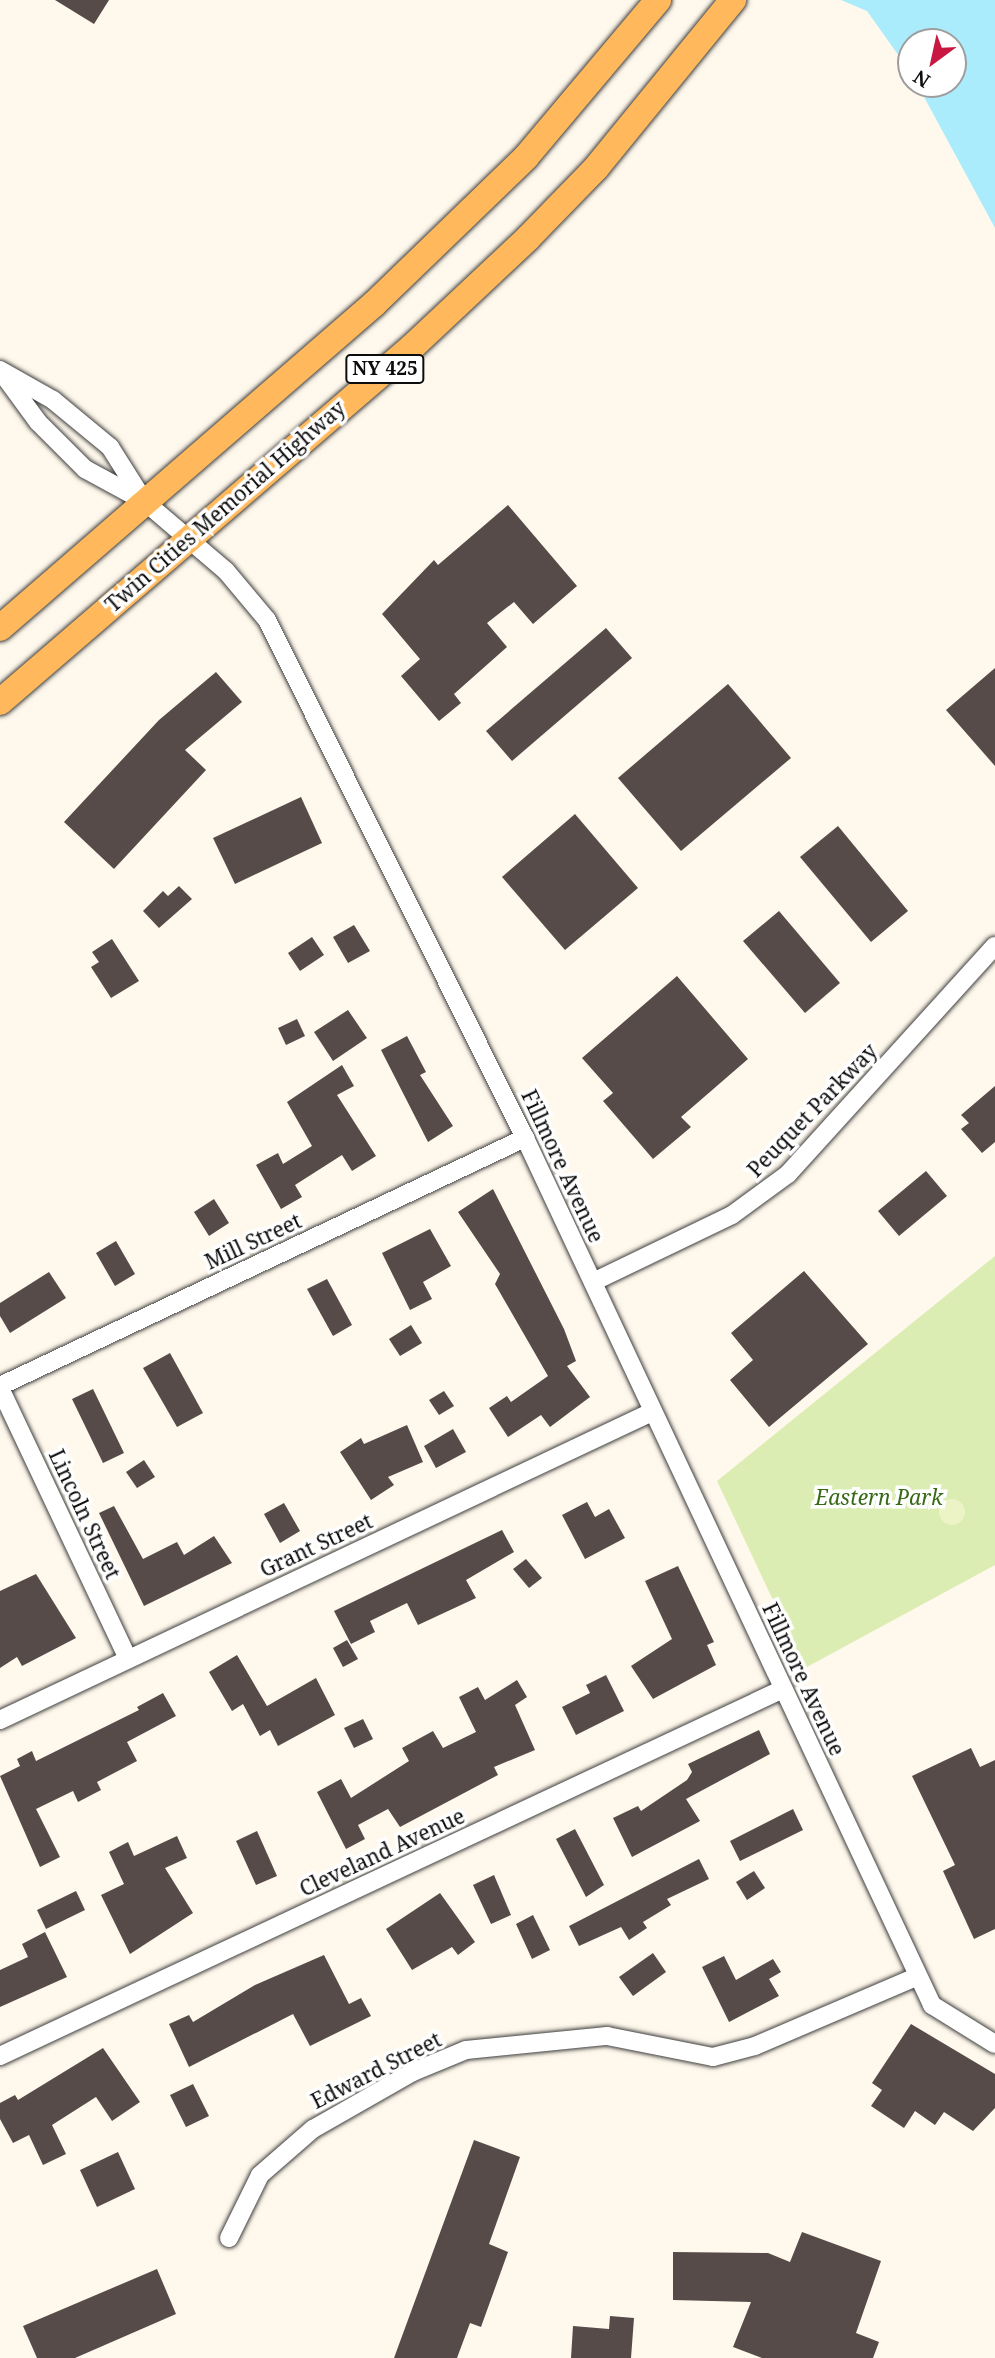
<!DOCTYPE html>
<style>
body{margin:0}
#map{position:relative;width:995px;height:2358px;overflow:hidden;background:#fff8ec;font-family:"Noto Serif",serif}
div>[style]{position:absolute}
.green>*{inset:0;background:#dbedb2}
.pitch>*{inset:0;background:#ecf3c4}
.round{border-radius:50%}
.water>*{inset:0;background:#abecfc}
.building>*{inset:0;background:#564b48}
.roads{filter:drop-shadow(0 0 2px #3f3f3f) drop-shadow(0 0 2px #3f3f3f)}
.street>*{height:18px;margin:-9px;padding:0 9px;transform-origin:9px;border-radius:9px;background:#fff}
.primary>*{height:26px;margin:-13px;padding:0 13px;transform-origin:13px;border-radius:13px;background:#ffb95c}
span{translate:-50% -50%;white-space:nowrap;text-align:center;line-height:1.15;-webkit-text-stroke:7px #fff;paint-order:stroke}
.shield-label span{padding:2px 5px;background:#fff;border:2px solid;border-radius:5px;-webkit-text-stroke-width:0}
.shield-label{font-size:19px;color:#0c0c0c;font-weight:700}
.street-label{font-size:21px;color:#0c0c0c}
.park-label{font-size:21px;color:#376917;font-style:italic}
.north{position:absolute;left:897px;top:28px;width:70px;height:70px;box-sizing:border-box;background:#fff;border:2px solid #9e9e9e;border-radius:50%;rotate:213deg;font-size:19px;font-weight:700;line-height:28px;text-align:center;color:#0c0c0c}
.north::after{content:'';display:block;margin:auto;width:24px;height:32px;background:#c81841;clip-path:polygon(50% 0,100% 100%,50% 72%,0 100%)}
</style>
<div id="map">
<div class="green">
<div style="clip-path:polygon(995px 1256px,995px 1565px,805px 1668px,717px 1481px)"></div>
</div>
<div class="pitch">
<div class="round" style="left:939px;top:1499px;width:26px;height:26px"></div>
</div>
<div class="water">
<div style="clip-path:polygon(841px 0,995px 0,995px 228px,917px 84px,953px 84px,953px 42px,911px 42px,911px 73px,867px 11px)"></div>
</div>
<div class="building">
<div style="clip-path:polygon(55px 0,109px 0,94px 24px)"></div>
<div style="clip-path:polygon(508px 505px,577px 586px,533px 624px,514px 602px,487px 623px,507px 647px,454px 694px,461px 703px,439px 721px,401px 676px,420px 659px,382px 614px,434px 560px,438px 565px)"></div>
<div style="clip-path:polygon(606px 628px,632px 658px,512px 761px,486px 731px)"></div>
<div style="clip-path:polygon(995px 668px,995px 766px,946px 710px)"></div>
<div style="clip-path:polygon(216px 672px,242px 702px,185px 750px,206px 770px,114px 869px,64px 822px,159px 720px)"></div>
<div style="clip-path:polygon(728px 684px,791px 758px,681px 851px,618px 778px)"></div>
<div style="clip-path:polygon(301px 797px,322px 843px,235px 884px,213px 838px)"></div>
<div style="clip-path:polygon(575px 814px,638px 888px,565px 950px,502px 877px)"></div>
<div style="clip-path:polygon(838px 826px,908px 911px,871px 942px,800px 857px)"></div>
<div style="clip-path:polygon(179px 886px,192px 899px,159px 928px,143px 911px,163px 891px,168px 896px)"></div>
<div style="clip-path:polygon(779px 911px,840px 983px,805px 1013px,743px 941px)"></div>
<div style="clip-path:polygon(354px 925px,370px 951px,348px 963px,333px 937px)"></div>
<div style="clip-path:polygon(312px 937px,324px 955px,300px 971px,288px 953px)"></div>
<div style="clip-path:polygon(112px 939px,139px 981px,111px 998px,91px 967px,99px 962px,92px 952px)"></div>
<div style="clip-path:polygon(677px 976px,748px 1059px,681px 1117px,691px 1127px,653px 1159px,603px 1101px,613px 1093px,582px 1058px)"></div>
<div style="clip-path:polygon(348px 1010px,367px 1038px,333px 1061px,314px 1032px)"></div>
<div style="clip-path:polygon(297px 1019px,305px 1036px,286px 1045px,278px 1028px)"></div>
<div style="clip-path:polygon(407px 1036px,426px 1072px,420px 1075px,453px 1126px,428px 1142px,381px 1050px)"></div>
<div style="clip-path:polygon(342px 1065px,354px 1086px,337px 1095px,376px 1156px,352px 1171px,342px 1155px,295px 1185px,302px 1197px,281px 1209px,256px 1165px,278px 1153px,283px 1164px,312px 1146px,287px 1102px)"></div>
<div style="clip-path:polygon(995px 1086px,995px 1142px,982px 1153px,961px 1129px,969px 1123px,961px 1115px)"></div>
<div style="clip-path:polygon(926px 1171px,947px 1196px,899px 1236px,878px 1211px)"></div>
<div style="clip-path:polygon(493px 1189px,564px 1329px,576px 1361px,567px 1366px,590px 1397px,550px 1427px,541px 1415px,508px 1437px,489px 1408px,507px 1396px,511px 1402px,548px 1376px,495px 1284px,500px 1274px,458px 1212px)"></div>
<div style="clip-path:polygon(214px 1199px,229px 1223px,209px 1236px,194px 1212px)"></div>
<div style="clip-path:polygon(430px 1229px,451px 1266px,423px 1282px,432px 1299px,410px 1310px,382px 1253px)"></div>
<div style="clip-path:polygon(116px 1241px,135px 1274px,115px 1286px,96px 1253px)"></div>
<div style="clip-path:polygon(804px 1271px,868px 1344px,769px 1427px,730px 1380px,753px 1360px,731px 1333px)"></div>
<div style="clip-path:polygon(49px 1272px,66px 1298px,10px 1333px,0 1316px,0 1303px)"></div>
<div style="clip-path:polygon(327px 1279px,352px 1325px,333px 1336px,307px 1289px)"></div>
<div style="clip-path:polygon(411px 1325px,422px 1343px,400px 1356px,389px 1339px)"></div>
<div style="clip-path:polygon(170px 1353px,203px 1413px,177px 1427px,143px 1368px)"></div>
<div style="clip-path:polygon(93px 1389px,124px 1453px,103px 1463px,72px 1399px)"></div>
<div style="clip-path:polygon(444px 1391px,454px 1406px,439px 1415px,429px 1400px)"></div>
<div style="clip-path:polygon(407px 1425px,423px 1462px,388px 1477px,394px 1485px,371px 1500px,340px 1452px,361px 1438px,364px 1444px)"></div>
<div style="clip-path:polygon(453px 1429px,466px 1452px,436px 1468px,424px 1446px)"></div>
<div style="clip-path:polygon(144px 1460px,155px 1477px,137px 1488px,126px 1472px)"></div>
<div style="clip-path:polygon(587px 1502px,595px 1517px,609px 1509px,625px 1538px,585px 1559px,562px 1515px)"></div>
<div style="clip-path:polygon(284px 1503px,300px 1531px,280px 1543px,264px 1514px)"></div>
<div style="clip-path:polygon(114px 1506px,143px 1559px,177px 1542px,184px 1555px,214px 1536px,232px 1563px,144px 1606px,99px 1513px)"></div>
<div style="clip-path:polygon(502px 1530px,514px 1552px,466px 1580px,476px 1598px,418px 1625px,407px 1603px,370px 1621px,375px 1632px,351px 1644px,334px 1611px)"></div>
<div style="clip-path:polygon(526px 1559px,542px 1578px,529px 1588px,513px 1569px)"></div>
<div style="clip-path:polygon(678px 1566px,714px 1642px,707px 1645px,716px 1665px,653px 1699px,631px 1666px,672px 1639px,645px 1581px)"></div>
<div style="clip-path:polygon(36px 1574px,76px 1638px,22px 1666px,17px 1657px,0 1668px,0 1591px)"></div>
<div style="clip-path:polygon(347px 1640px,358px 1659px,343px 1667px,333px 1648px)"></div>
<div style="clip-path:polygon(237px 1655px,267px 1706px,316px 1678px,335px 1715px,278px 1746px,270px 1730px,260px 1736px,243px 1704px,232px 1711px,209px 1672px)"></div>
<div style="clip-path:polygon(606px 1675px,624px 1711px,576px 1735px,562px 1707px,590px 1693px,586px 1685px)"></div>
<div style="clip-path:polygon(517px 1680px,527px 1697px,515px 1705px,535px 1750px,494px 1767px,498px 1775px,400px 1827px,388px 1809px,358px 1825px,365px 1839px,346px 1849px,317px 1792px,341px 1779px,351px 1798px,409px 1761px,402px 1748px,433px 1731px,443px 1748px,476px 1732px,459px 1697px,478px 1687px,485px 1700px)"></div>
<div style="clip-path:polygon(163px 1693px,176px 1716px,127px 1742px,137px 1761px,97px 1782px,101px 1790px,78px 1802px,73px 1791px,36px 1809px,60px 1857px,40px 1867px,0 1776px,20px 1766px,17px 1759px,32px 1751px,36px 1761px,139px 1710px,137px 1707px)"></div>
<div style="clip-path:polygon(363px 1719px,373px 1739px,354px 1748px,344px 1728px)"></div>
<div style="clip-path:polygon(759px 1730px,770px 1754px,686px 1799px,700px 1821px,632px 1857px,613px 1818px,638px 1806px,641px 1811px,687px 1780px,692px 1772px,688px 1764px)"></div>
<div style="clip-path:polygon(971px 1748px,980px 1767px,995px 1760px,995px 1929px,974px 1939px,943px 1871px,955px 1865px,912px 1776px)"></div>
<div style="clip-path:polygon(793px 1809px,803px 1830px,740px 1861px,730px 1841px)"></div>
<div style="clip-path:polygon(575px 1829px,604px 1885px,586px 1897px,556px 1839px)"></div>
<div style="clip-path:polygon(257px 1831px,277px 1876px,256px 1885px,236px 1841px)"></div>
<div style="clip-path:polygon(177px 1836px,187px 1858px,165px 1868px,193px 1913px,130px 1954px,101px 1895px,124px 1884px,109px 1852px,128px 1842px,134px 1856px)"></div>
<div style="clip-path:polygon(699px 1859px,709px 1879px,667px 1899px,671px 1905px,643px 1922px,647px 1928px,629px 1940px,621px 1927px,579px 1946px,569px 1926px)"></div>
<div style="clip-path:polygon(754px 1871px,765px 1888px,747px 1900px,736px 1882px)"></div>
<div style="clip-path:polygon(494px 1875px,511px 1915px,491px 1924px,473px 1885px)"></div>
<div style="clip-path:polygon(76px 1891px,85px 1910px,46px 1929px,37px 1910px)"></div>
<div style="clip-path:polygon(440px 1893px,475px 1942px,458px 1955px,452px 1947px,412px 1970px,386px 1929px)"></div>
<div style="clip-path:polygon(533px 1915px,550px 1950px,532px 1959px,516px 1924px)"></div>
<div style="clip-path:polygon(45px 1932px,67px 1977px,0 2007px,0 1970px,28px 1957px,22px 1944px)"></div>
<div style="clip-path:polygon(653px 1953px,666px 1972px,633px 1996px,619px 1977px)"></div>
<div style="clip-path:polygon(324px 1955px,349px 2004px,361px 1998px,371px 2016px,310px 2046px,293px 2014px,189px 2067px,169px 2024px,189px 2015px,193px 2022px,255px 1985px)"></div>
<div style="clip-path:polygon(724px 1956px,736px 1980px,773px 1959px,781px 1972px,769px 1979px,779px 1996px,729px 2022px,702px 1967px)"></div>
<div style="clip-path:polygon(911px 2024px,995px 2074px,995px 2108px,973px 2131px,944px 2112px,935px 2125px,915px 2111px,904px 2128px,871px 2106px,882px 2090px,872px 2083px)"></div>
<div style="clip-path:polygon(103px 2048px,140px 2102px,112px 2121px,96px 2097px,52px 2125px,66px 2154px,43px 2165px,29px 2135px,13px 2143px,0 2119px,0 2103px,15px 2095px,18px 2100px)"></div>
<div style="clip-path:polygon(193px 2084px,209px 2116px,186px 2127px,170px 2095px)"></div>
<div style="clip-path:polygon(474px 2140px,520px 2157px,489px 2244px,508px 2252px,481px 2327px,470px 2323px,457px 2358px,394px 2358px)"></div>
<div style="clip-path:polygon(118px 2152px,135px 2189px,97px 2207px,80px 2170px)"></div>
<div style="clip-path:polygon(802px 2232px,881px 2261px,856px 2333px,879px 2342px,873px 2358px,762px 2358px,733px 2347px,751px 2302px,673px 2300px,673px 2252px,768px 2253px,790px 2262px)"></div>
<div style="clip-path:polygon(157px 2269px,176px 2314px,75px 2358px,37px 2358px,23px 2326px)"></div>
<div style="clip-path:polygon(610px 2316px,634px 2318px,631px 2358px,571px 2358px,573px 2326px,609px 2329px)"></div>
</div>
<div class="roads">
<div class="street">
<div style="left:0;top:370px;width:61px;rotate:29.5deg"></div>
<div style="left:53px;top:400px;width:74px;rotate:39.5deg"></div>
<div style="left:110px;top:447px;width:64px;rotate:57.8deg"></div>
<div style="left:144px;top:501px;width:108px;rotate:40.5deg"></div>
<div style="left:226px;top:571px;width:64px;rotate:50.1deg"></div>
<div style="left:267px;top:620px;width:579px;rotate:63.52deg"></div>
<div style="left:525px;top:1138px;width:958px;rotate:64.85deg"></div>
<div style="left:932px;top:2005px;width:74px;rotate:31.8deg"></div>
<div style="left:5px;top:377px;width:56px;rotate:53.7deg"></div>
<div style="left:38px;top:422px;width:66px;rotate:45deg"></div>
<div style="left:85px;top:469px;width:67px;rotate:28.5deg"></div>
<div style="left:593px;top:1282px;width:154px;rotate:-25.7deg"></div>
<div style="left:732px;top:1215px;width:69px;rotate:-36.2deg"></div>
<div style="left:788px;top:1174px;width:308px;rotate:-47.8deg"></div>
<div style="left:0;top:1386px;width:581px;rotate:-25.29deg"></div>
<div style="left:0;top:1388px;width:300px;rotate:64.7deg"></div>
<div style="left:0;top:1720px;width:721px;rotate:-25.29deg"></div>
<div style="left:0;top:2056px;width:865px;rotate:-25.11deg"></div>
<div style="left:229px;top:2238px;width:70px;rotate:-63.8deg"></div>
<div style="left:260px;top:2175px;width:70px;rotate:-41deg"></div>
<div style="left:313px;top:2129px;width:115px;rotate:-29.7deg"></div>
<div style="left:413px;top:2072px;width:57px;rotate:-22.5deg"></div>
<div style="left:466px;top:2050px;width:142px;rotate:-5.7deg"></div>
<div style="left:607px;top:2036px;width:108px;rotate:11.2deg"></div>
<div style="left:713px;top:2057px;width:43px;rotate:-14.7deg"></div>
<div style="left:755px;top:2046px;width:177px;rotate:-23.2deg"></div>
</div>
<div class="primary">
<div style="left:0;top:628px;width:495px;rotate:-40.9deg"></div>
<div style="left:374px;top:304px;width:211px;rotate:-44deg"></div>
<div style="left:526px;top:157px;width:205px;rotate:-49.9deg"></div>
<div style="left:0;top:702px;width:544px;rotate:-40.75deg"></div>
<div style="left:412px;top:347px;width:159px;rotate:-43.2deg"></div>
<div style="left:528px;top:238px;width:98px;rotate:-45.8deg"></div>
<div style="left:596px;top:168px;width:217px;rotate:-50.8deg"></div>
</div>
</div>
<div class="shield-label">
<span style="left:385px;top:369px">NY 425</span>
</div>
<div class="street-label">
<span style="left:225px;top:506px;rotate:-41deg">Twin Cities Memorial Highway</span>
<span style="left:812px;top:1110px;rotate:-46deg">Peuquet Parkway</span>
<span style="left:563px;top:1166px;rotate:65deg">Fillmore Avenue</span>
<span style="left:253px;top:1241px;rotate:-25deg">Mill Street</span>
<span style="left:85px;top:1514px;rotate:65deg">Lincoln Street</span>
<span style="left:316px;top:1545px;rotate:-25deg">Grant Street</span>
<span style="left:804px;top:1679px;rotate:65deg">Fillmore Avenue</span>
<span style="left:382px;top:1852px;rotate:-25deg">Cleveland Avenue</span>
<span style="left:376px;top:2070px;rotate:-27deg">Edward Street</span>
</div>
<div class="park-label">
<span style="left:879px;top:1497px">Eastern Park</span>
</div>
<div class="north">N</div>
</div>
